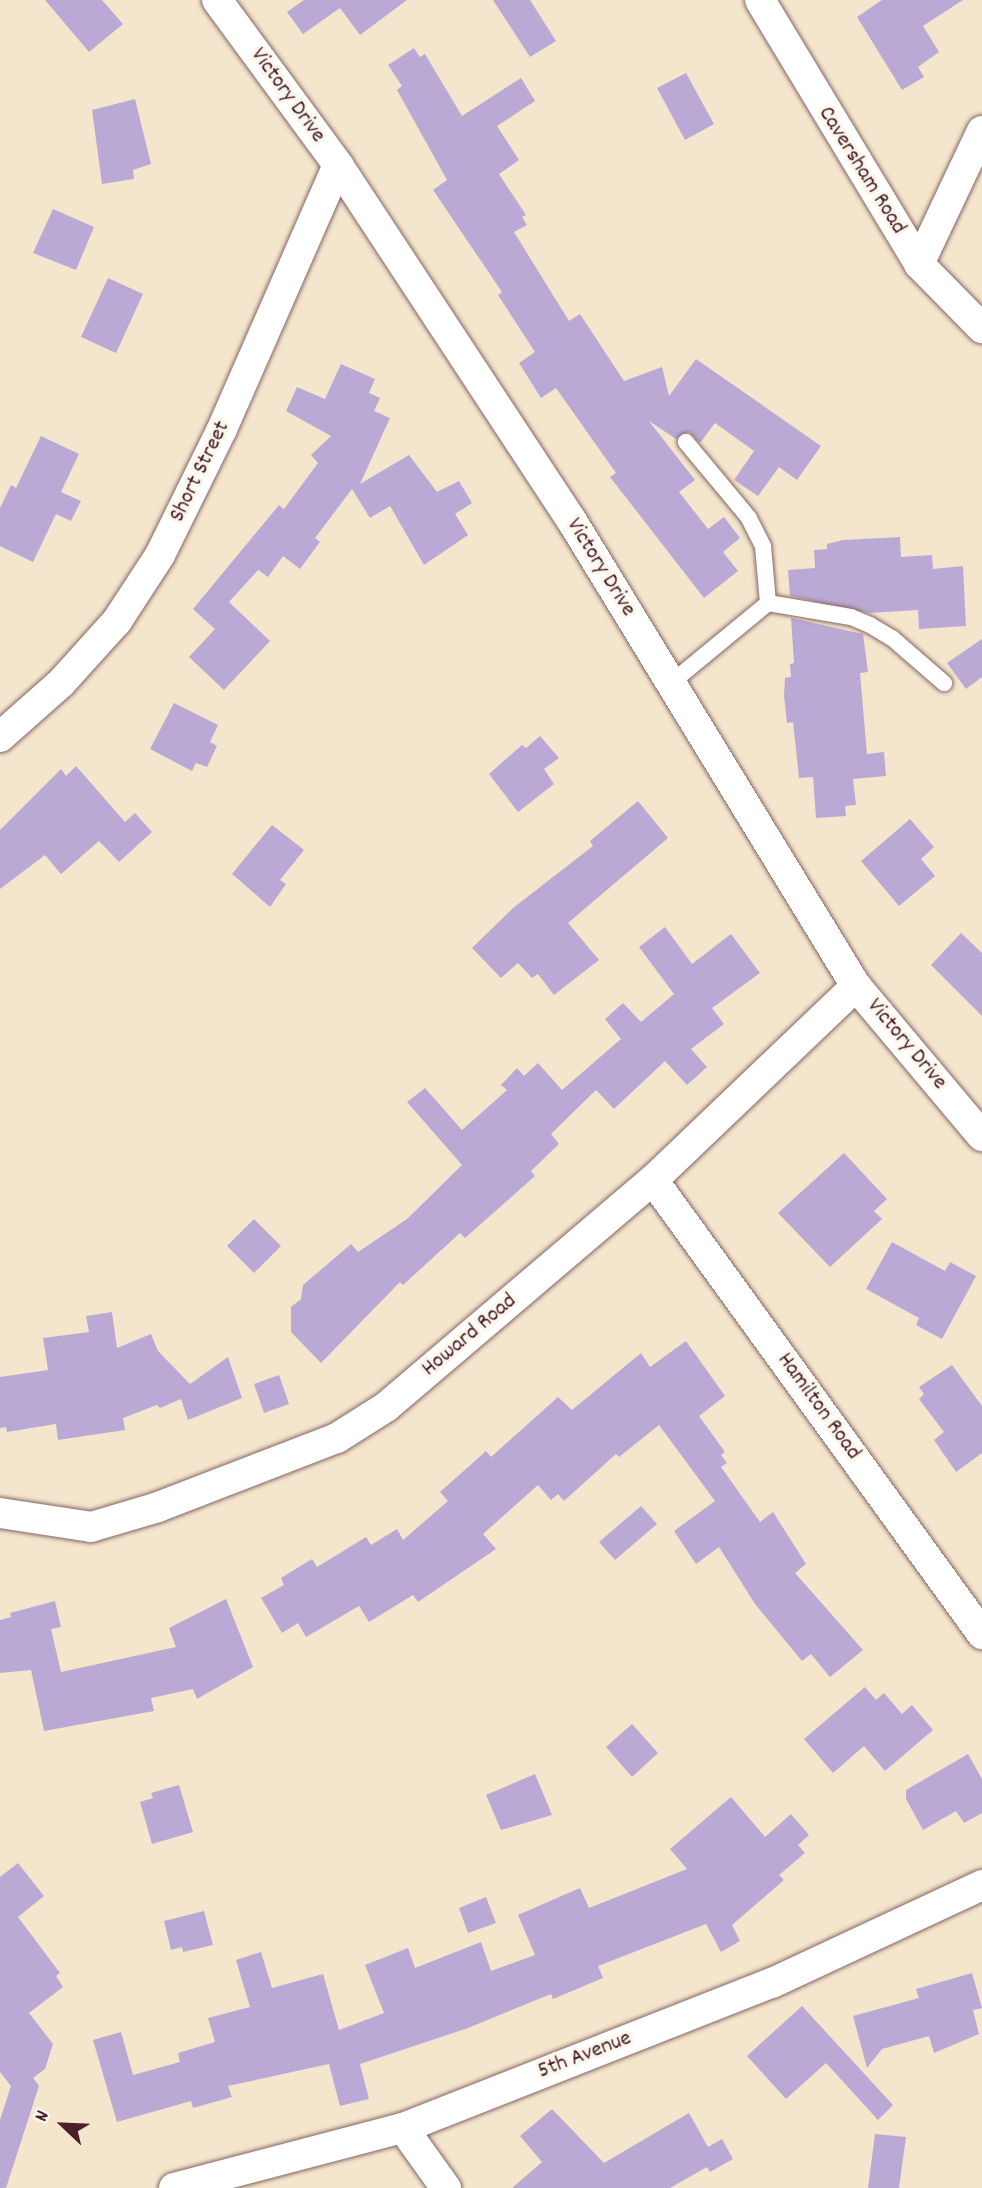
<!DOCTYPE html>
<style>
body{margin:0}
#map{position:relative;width:982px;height:2188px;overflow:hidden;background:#f4e6cd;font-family:Dekko,sans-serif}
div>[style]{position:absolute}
.building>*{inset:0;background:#bba9d5}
.roads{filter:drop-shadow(0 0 2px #866564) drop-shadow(0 0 2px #866564)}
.service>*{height:16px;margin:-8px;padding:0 8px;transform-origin:8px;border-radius:8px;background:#fff}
.minor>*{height:30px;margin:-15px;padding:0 15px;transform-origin:15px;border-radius:15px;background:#fff}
span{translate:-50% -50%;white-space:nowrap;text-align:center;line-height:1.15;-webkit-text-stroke:7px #fbf7ec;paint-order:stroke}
.street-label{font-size:23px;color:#4a1f2b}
.north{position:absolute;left:28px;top:2090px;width:70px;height:70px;-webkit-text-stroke:5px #fbf7ec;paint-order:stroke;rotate:293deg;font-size:19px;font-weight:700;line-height:28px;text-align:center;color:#4a1f2b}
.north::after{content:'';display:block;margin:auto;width:24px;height:32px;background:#4a1f2b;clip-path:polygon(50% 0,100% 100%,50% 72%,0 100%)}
</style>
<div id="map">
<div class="building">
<div style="clip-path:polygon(45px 0,102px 0,123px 24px,89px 52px)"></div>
<div style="clip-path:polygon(304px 0,407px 0,360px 35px,340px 8px,303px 34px,287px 12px)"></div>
<div style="clip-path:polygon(493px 0,530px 0,556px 41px,530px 57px)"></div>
<div style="clip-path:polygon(882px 0,963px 0,923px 26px,939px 52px,918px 67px,924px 77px,902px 90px,857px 17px)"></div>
<div style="clip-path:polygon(414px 48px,420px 57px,425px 54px,462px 116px,521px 78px,535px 101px,497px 126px,519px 160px,499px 174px,526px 215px,522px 217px,527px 225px,514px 232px,569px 321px,580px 314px,624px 381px,662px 367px,669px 396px,696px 359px,821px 446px,797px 480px,779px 467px,758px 496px,734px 480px,754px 451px,715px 423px,700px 443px,689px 432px,676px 439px,649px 421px,695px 480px,679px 492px,708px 529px,724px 517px,740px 538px,723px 552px,738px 571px,704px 598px,610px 477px,616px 473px,556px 388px,541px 398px,519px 363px,535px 352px,498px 295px,502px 292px,433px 190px,447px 180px,397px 90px,402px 86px,388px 65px)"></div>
<div style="clip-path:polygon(686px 73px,714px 124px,685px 140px,657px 88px)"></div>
<div style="clip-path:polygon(135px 99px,151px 164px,133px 170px,134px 179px,102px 184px,92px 110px)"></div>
<div style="clip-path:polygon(53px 209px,94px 227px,76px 270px,33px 253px)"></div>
<div style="clip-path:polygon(108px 278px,143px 294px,116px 353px,81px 337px)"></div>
<div style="clip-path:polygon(341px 364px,375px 379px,369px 393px,380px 398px,374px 411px,390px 418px,360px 484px,409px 455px,437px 492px,459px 481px,472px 503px,455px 514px,468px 535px,424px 565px,390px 506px,370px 518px,352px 489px,315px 538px,320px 542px,300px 569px,283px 556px,268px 577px,258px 570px,229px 602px,270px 641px,224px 690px,189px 657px,215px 629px,193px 609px,279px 505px,284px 509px,318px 463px,311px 455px,331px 436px,286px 411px,297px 387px,325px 399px)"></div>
<div style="clip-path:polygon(41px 436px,79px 454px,61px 492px,81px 501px,71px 521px,56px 514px,33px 562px,0 546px,0 508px,11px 485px,16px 488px)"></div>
<div style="clip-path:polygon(900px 537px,901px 557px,932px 555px,933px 569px,963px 566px,966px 626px,919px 629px,918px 610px,869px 613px,790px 596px,788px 570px,815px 568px,814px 550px,827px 549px,827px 544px,843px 540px)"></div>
<div style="clip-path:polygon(791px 618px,863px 634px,868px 672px,860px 673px,867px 754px,884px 752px,886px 776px,853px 779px,856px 805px,845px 806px,846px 816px,816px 818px,813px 777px,799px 778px,793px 722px,787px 723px,784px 696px,785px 678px,791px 677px,790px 664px,794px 663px)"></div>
<div style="clip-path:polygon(982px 639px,982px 677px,966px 689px,947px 663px)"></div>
<div style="clip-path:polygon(174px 703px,218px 725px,210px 742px,217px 746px,207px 767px,196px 763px,192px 771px,150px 749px)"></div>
<div style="clip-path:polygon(540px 736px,559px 758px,544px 769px,554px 784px,518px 812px,489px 774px,522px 745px,526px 748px)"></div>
<div style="clip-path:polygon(76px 766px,125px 822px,135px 813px,152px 832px,119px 862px,99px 841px,61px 874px,45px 855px,0 889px,0 830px,61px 769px,66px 776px)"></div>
<div style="clip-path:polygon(638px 801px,668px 838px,568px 923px,599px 960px,554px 995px,538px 974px,532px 978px,518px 963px,501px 978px,472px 948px,513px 908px,593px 846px,590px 841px)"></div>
<div style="clip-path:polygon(910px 819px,934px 847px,921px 859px,935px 876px,899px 906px,861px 861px)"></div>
<div style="clip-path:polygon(272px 825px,304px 850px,280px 880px,286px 884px,270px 907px,232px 874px)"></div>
<div style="clip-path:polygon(665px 927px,692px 964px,731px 934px,760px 973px,712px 1008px,724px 1024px,691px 1049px,707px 1067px,687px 1085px,665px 1061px,614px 1109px,596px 1090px,551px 1134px,559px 1144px,531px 1171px,535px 1176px,465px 1238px,460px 1233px,403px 1285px,400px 1282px,321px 1363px,291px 1332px,291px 1307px,301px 1299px,303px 1285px,351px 1244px,358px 1252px,407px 1219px,462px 1165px,407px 1102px,425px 1088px,462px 1130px,507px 1090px,501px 1085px,517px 1068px,524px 1076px,538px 1063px,562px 1090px,621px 1039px,605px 1019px,623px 1003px,641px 1022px,674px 994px,639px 947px)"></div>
<div style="clip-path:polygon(961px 933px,982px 953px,982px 1016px,931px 965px)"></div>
<div style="clip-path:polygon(844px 1153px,887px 1199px,874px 1211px,882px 1219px,830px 1267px,778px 1213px)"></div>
<div style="clip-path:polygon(254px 1219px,281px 1246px,254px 1273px,227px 1246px)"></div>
<div style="clip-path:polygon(892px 1242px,945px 1271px,950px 1262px,976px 1276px,942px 1339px,916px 1325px,919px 1318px,866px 1289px)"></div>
<div style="clip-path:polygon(112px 1312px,117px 1348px,151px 1334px,158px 1351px,190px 1384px,228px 1357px,242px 1398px,188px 1420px,181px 1399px,160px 1408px,157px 1405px,123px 1418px,125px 1430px,58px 1440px,56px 1424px,7px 1432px,6px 1427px,0 1428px,0 1377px,48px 1370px,43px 1338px,89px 1332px,86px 1316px)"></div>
<div style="clip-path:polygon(686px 1341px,725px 1396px,699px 1416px,725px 1452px,721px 1455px,727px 1463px,721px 1467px,760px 1522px,773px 1512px,806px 1564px,795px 1573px,863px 1650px,830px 1677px,811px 1654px,802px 1661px,755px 1604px,719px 1547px,696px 1564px,674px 1531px,715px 1501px,659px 1425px,619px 1457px,616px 1454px,564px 1501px,558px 1494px,551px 1500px,538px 1485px,483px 1534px,496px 1549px,418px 1602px,413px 1595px,369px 1622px,359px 1606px,306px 1637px,298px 1623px,282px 1633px,261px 1598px,284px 1585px,281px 1578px,312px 1559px,317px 1567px,366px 1537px,371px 1545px,397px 1529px,403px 1540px,448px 1501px,440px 1492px,486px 1451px,491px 1457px,558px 1397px,572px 1410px,641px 1353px,650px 1367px)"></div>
<div style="clip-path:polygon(952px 1365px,982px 1406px,982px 1453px,956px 1472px,934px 1440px,944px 1432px,919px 1399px,924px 1394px,919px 1387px)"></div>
<div style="clip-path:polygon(279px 1375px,289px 1404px,264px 1413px,254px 1384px)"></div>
<div style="clip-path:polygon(641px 1506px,657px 1524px,615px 1560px,599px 1542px)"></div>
<div style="clip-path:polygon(226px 1599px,253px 1667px,197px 1699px,193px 1689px,151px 1698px,154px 1711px,44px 1731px,31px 1670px,0 1673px,0 1620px,11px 1617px,10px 1613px,55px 1601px,61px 1627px,51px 1629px,61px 1672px,176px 1647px,169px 1628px)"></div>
<div style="clip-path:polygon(865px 1687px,876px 1700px,884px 1693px,902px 1714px,912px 1705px,933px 1730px,885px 1771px,864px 1746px,833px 1773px,804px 1739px)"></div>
<div style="clip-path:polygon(632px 1724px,658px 1753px,632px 1777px,606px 1747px)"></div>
<div style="clip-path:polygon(968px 1754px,982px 1779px,982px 1813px,964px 1823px,956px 1811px,923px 1830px,906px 1799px,906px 1790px)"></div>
<div style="clip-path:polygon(535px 1774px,552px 1815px,501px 1830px,486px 1795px)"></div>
<div style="clip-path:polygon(179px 1785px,193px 1832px,152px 1844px,140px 1802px,153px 1798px,151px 1793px)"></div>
<div style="clip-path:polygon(731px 1797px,765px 1837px,791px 1814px,809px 1835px,798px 1845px,805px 1853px,779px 1875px,784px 1880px,732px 1925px,740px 1941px,721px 1952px,706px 1924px,598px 1966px,603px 1978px,553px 1999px,551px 1994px,468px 2028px,360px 2064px,369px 2099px,340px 2106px,329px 2064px,228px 2086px,232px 2097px,193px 2108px,191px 2101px,117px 2122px,93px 2040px,121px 2032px,133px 2075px,180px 2062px,178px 2053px,215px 2042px,208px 2018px,250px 2007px,236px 1960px,261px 1952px,272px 1988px,323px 1974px,339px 2030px,384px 2013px,365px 1965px,408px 1948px,415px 1968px,481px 1942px,491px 1971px,535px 1955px,518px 1915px,580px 1888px,589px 1908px,687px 1869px,670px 1849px)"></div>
<div style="clip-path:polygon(18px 1863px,44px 1896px,18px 1917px,60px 1973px,56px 1976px,63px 1987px,29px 2013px,53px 2044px,45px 2069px,33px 2078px,39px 2086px,6px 2188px,0 2188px,0 2120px,11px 2086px,0 2072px,0 1877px)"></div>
<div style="clip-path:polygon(486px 1897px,496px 1923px,468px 1933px,459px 1908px)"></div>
<div style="clip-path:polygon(204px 1911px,213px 1945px,183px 1952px,182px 1947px,171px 1950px,164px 1921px)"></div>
<div style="clip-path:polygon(972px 1973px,982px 2008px,973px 2010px,979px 2034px,934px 2053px,929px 2036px,882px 2049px,867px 2068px,853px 2016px,919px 1998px,916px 1989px)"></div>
<div style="clip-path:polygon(802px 2006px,893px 2105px,878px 2120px,826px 2063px,786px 2099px,747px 2056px)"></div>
<div style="clip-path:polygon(552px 2109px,604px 2163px,689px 2113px,708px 2147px,722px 2139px,733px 2159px,710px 2172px,707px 2167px,670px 2188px,512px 2188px,542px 2162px,520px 2136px)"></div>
<div style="clip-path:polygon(875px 2134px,906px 2137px,899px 2188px,868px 2188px)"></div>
</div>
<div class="roads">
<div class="service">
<div style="left:768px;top:603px;width:84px;rotate:9.6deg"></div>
<div style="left:851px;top:617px;width:21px;rotate:23deg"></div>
<div style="left:870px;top:625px;width:26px;rotate:31deg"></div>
<div style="left:892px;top:638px;width:69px;rotate:40.9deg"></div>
<div style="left:671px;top:683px;width:126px;rotate:-39.5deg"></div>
<div style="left:768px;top:603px;width:57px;rotate:-95deg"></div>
<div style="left:763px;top:546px;width:31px;rotate:-117deg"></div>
<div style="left:749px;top:518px;width:99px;rotate:-129.7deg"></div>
</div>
<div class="minor">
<div style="left:217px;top:0;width:205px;rotate:53.7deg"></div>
<div style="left:338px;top:165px;width:426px;rotate:56.7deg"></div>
<div style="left:572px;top:521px;width:545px;rotate:58.59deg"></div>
<div style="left:856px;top:986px;width:196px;rotate:50deg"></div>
<div style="left:760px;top:0;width:308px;rotate:58.9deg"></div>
<div style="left:919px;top:264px;width:90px;rotate:45.5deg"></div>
<div style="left:919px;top:264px;width:147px;rotate:-64.7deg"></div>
<div style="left:0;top:737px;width:81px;rotate:-41.5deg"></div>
<div style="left:61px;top:683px;width:84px;rotate:-47.9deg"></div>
<div style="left:117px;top:621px;width:79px;rotate:-56.9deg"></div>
<div style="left:160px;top:555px;width:140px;rotate:-63.8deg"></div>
<div style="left:222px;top:429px;width:288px;rotate:-66.3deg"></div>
<div style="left:653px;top:1180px;width:561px;rotate:54.07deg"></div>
<div style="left:0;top:1513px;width:92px;rotate:8.7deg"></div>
<div style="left:91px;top:1527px;width:70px;rotate:-16.6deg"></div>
<div style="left:158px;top:1507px;width:192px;rotate:-21.1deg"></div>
<div style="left:337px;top:1438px;width:58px;rotate:-32.3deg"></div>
<div style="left:386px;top:1407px;width:350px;rotate:-40.4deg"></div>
<div style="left:653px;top:1180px;width:281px;rotate:-43.7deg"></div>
<div style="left:403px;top:2128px;width:74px;rotate:54.4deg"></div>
<div style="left:174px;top:2188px;width:237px;rotate:-14.7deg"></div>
<div style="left:403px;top:2128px;width:396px;rotate:-21.5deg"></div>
<div style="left:772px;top:1983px;width:232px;rotate:-25deg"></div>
</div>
</div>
<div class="street-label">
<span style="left:287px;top:96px;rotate:54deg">Victory Drive</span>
<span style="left:861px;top:171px;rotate:58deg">Caversham Road</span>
<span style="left:201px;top:472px;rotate:-64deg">Short Street</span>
<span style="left:600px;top:568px;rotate:58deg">Victory Drive</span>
<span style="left:906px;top:1045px;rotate:50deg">Victory Drive</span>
<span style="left:470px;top:1336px;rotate:-40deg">Howard Road</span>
<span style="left:818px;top:1407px;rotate:54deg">Hamilton Road</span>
<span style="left:585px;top:2056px;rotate:-21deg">5th Avenue</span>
</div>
<div class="north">N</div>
</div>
